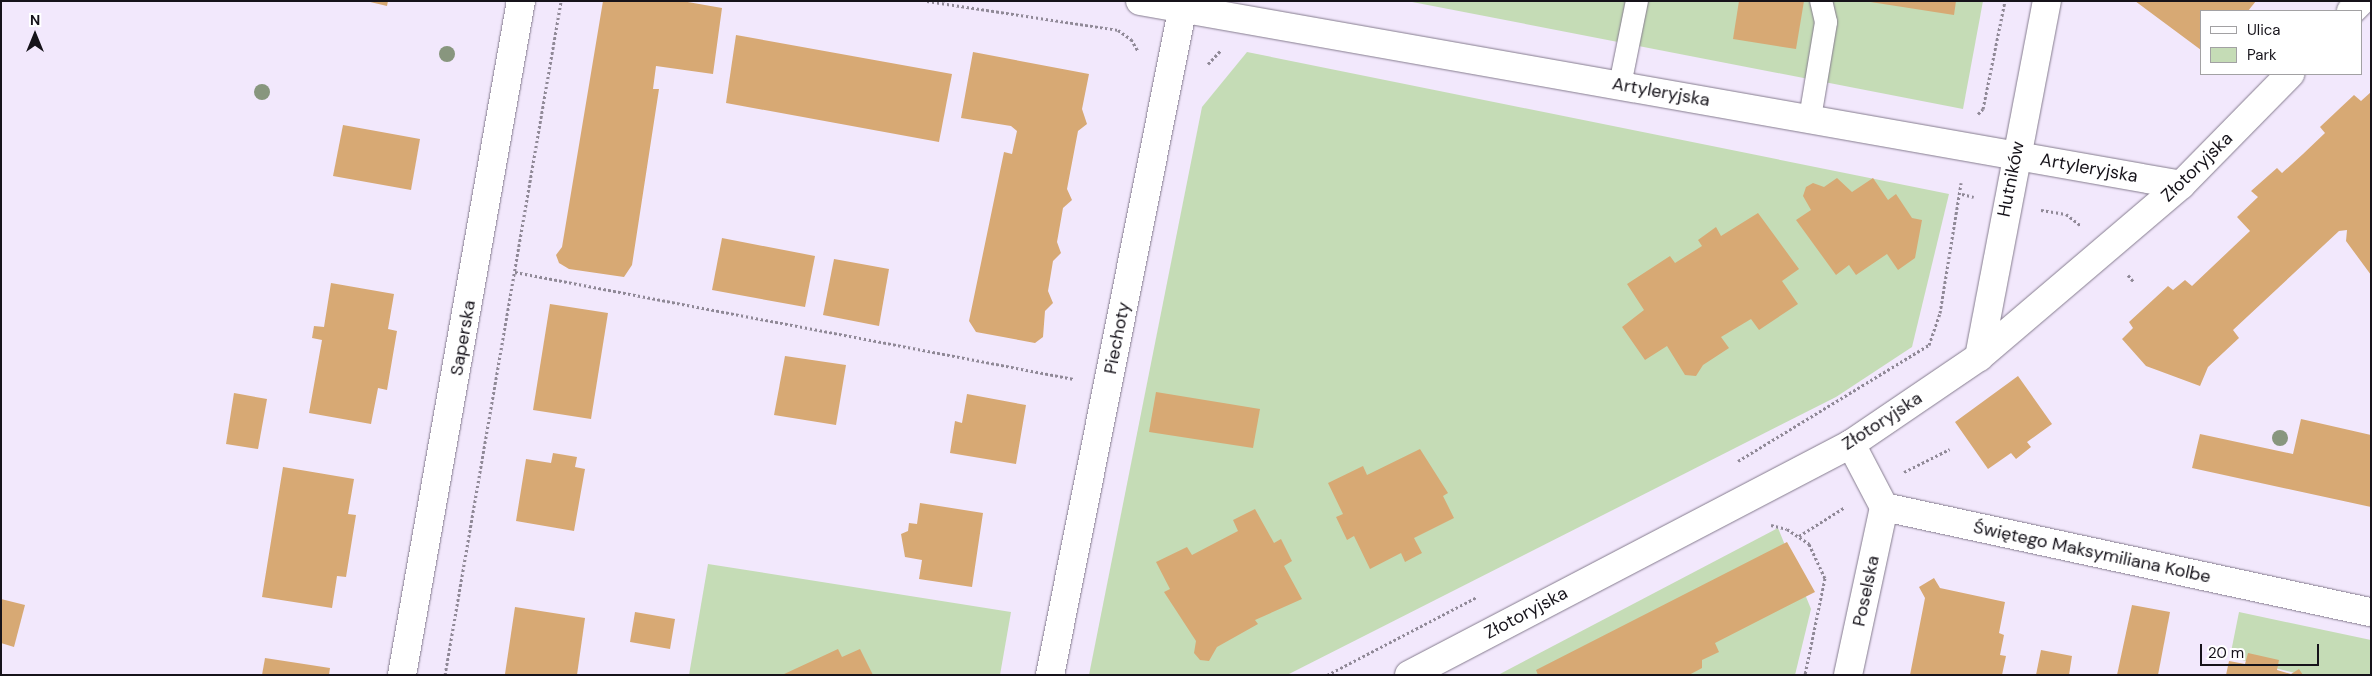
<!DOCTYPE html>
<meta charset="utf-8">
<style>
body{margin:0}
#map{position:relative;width:2372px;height:676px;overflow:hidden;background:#f2e8fc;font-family:"DM Sans",sans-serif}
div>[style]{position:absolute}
.green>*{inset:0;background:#c5dcb6}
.building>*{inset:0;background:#d7a974}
.path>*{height:3px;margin-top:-1.5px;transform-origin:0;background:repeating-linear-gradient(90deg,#908997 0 2.5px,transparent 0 5px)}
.roads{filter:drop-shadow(0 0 1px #857c8e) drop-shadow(0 0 1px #857c8e)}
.service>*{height:22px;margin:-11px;padding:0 11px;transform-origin:11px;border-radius:11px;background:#fff}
.minor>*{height:28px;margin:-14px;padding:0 14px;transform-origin:14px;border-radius:14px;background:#fff}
.tertiary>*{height:28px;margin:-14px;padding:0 14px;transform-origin:14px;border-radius:14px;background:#fff}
.trees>*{width:16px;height:16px;margin:-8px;border-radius:50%;background:#88967e}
span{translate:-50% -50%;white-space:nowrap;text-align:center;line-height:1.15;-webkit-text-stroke:5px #fff;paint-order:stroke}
.street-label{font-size:18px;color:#16131a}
.frame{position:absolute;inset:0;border:2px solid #16131a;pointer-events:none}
.legend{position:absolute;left:2200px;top:10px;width:162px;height:65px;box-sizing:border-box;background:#fff;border:1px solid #a2a1a3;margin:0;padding:6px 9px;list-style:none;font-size:15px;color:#16131a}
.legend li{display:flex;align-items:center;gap:10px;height:25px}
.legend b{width:25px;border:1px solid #a2a1a3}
.north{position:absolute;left:10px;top:10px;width:50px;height:50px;-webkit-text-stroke:4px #fff;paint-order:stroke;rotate:0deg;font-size:14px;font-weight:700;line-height:20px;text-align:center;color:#16131a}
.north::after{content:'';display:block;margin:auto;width:18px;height:22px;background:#16131a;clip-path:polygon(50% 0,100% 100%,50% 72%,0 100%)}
.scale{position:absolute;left:2200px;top:644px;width:119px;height:22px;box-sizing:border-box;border:2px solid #16131a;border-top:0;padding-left:6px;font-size:15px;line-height:18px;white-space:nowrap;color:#16131a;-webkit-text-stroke:4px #fff;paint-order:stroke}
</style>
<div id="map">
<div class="green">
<div style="clip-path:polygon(1407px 1px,1983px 1px,1963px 109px)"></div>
<div style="clip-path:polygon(1247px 52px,1949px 194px,1912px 347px,1836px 397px,1287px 675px,1089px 675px,1202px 107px)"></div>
<div style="clip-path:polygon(1778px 528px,1811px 609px,1795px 675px,1498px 675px)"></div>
<div style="clip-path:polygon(708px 564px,1011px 612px,1000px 675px,689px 675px)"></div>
<div style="clip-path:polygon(2239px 612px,2371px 640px,2371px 675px,2303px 675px,2230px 657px)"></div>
</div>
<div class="building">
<div style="clip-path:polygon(366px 1px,388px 1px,387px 6px)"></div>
<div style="clip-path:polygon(603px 1px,682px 1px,722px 8px,713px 74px,656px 66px,653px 89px,659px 89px,632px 265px,624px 277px,569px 269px,559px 263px,556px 255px,562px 247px)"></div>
<div style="clip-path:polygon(1739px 1px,1804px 1px,1796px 49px,1733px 39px)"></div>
<div style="clip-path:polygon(1864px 1px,1956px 1px,1954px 15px)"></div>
<div style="clip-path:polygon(2135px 1px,2256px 1px,2248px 11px,2201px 11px,2201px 50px)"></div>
<div style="clip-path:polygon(736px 35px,952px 74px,939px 142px,726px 103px)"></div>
<div style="clip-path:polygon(973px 52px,1089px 74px,1082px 109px,1087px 124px,1078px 131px,1067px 189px,1072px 200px,1063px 208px,1057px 242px,1061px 253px,1053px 261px,1048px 291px,1053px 303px,1045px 311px,1043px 337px,1035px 343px,976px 332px,969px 321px,1004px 152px,1012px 154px,1017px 131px,1011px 126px,961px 118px)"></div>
<div style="clip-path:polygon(2371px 92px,2371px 275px,2346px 241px,2347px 230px,2339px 231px,2233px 330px,2239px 338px,2208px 367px,2200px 386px,2146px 366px,2122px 339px,2133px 328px,2129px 322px,2168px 286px,2173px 290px,2185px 280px,2192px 286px,2250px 231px,2237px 217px,2258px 197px,2251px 191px,2277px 168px,2282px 173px,2303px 154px,2325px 133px,2320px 127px,2354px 95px,2361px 101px)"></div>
<div style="clip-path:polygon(343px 125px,420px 139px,411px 190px,333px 176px)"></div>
<div style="clip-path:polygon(1837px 178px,1852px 192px,1873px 178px,1888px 200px,1896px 194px,1912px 218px,1922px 220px,1915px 258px,1898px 270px,1887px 254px,1856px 275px,1849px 265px,1836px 275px,1796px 220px,1811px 210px,1803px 196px,1806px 187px,1813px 183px,1824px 187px)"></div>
<div style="clip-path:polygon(1758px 213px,1799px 269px,1782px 281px,1798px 304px,1759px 330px,1751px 319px,1721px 337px,1729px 348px,1703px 365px,1696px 376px,1685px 375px,1667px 346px,1645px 360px,1622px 327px,1644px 310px,1627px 284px,1670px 256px,1675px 263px,1702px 246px,1698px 240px,1716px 227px,1721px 236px)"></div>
<div style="clip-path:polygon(722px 238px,815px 256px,805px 307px,712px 290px)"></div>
<div style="clip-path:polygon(834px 259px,889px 269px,879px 326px,823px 315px)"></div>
<div style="clip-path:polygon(331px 283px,394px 294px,388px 329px,397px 331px,387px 390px,378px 388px,371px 424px,309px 413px,322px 340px,312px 338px,314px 326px,324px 327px)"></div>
<div style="clip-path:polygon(550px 304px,608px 313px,591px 419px,533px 410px)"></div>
<div style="clip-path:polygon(785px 356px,846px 365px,836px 425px,774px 415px)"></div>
<div style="clip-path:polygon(2018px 376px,2052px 424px,2027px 442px,2031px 447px,2016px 459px,2011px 453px,1988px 469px,1955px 422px)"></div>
<div style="clip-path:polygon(1156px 392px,1260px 409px,1253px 448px,1149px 432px)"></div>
<div style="clip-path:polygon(234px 393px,267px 399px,258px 449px,226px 444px)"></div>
<div style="clip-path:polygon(967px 394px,1026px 405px,1016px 464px,950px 453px,955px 421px,962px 423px)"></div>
<div style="clip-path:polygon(2301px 419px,2371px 435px,2371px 507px,2192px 468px,2200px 434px,2293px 454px)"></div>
<div style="clip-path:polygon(1420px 449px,1448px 493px,1443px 496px,1454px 518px,1414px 538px,1422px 553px,1405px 562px,1401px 553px,1370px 569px,1354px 536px,1347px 540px,1336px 517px,1343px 514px,1328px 483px,1363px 466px,1367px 475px)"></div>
<div style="clip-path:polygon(553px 453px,577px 457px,575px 467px,585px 469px,574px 531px,516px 521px,526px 459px,551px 463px)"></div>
<div style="clip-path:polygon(283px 467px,354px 479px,348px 514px,356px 515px,346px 577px,337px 576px,332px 608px,262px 597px)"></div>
<div style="clip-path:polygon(920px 503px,983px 513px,972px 587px,919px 579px,922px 560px,905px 557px,901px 534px,908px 531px,909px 523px,917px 524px)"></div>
<div style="clip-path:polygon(1255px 509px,1274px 543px,1281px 539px,1292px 561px,1284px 566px,1302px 599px,1255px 620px,1258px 624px,1217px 647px,1209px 661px,1200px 660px,1194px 653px,1196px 641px,1164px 592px,1170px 589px,1156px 562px,1187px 547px,1192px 555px,1238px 531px,1233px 520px)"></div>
<div style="clip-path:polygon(1787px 542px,1815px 592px,1715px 643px,1719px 652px,1702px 660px,1702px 668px,1689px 675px,1538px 675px,1536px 670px)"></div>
<div style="clip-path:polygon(1934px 578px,1940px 588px,2005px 602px,1999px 633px,2004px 635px,2000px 655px,2006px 656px,2002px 675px,1910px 675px,1925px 598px,1919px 587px)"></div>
<div style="clip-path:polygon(1px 599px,25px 605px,14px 647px,1px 643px)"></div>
<div style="clip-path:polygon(2132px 605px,2170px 612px,2158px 675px,2117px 675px)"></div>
<div style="clip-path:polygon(515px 607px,585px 618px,577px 675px,505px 674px)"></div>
<div style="clip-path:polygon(635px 612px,675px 619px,670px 649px,630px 642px)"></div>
<div style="clip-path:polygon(838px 649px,842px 657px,860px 649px,873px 675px,782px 675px)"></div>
<div style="clip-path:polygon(2041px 650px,2072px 656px,2069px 675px,2036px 675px)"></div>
<div style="clip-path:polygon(2248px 653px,2279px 660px,2277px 670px,2291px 674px,2299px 669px,2303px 675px,2226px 675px,2229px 661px,2245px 664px)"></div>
<div style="clip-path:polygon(265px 658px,330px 668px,329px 675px,262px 675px)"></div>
</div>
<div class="path">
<div style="left:927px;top:1px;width:193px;rotate:8.6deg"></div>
<div style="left:1118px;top:30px;width:16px;rotate:35deg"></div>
<div style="left:1131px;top:39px;width:14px;rotate:60deg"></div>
<div style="left:1208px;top:64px;width:19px;rotate:-47deg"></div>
<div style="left:1978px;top:114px;width:7px;rotate:-45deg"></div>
<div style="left:1983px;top:109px;width:110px;rotate:-78.5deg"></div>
<div style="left:1962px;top:194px;width:12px;rotate:14deg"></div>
<div style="left:2041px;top:210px;width:25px;rotate:9deg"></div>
<div style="left:2066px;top:214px;width:18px;rotate:38deg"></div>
<div style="left:515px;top:272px;width:569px;rotate:10.84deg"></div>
<div style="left:2128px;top:275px;width:8px;rotate:50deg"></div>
<div style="left:1738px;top:461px;width:223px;rotate:-31.3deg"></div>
<div style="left:1929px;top:345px;width:34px;rotate:-71deg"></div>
<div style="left:1940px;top:313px;width:132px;rotate:-80.8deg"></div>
<div style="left:1904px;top:472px;width:51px;rotate:-26.6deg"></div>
<div style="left:1771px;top:525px;width:16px;rotate:14deg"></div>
<div style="left:1787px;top:529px;width:27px;rotate:34deg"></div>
<div style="left:1809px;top:544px;width:38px;rotate:65deg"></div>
<div style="left:1825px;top:578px;width:99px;rotate:101.7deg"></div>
<div style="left:1799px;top:536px;width:54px;rotate:-32.2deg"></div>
<div style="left:445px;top:675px;width:684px;rotate:-80.23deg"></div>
<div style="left:1327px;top:675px;width:169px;rotate:-27.5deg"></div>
</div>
<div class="roads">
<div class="service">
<div style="left:1620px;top:85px;width:86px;rotate:-78.6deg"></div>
<div style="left:1810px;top:118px;width:97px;rotate:-80.5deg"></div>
<div style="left:1826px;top:22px;width:22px;rotate:-103deg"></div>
</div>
<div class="minor">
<div style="left:1140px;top:1px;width:1057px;rotate:10.02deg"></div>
<div style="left:1851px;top:444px;width:71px;rotate:62.4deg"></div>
<div style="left:1884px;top:507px;width:498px;rotate:12.2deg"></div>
<div style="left:402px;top:675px;width:684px;rotate:-79.99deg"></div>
<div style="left:1050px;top:675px;width:687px;rotate:-78.76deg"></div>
<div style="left:1848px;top:675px;width:172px;rotate:-77.9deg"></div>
</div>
<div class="tertiary">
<div style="left:2351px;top:11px;width:14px;rotate:-45deg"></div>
<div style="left:1979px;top:357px;width:362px;rotate:-79.2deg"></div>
<div style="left:1409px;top:675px;width:499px;rotate:-27.6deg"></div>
<div style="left:1851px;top:444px;width:155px;rotate:-34.2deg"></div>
<div style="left:1979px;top:357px;width:265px;rotate:-40.4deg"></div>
<div style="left:2181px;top:185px;width:156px;rotate:-45.5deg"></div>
</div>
</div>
<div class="trees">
<div style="left:447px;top:54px"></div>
<div style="left:262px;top:92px"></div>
<div style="left:2280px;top:438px"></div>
</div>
<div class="street-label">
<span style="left:1661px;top:92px;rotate:10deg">Artyleryjska</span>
<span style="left:2197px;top:167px;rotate:-44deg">Złotoryjska</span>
<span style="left:2089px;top:168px;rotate:10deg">Artyleryjska</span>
<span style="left:2011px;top:179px;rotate:-79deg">Hutników</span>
<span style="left:463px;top:338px;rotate:-80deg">Saperska</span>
<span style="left:1117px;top:338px;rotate:-79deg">Piechoty</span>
<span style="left:1882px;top:421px;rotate:-33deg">Złotoryjska</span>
<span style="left:2092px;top:552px;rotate:12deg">Świętego Maksymiliana Kolbe</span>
<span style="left:1866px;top:591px;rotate:-78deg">Poselska</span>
<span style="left:1526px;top:613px;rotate:-28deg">Złotoryjska</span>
</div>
<div class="frame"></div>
<ul class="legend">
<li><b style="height:6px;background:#fff"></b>Ulica</li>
<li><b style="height:14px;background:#c5dcb6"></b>Park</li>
</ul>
<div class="north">N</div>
<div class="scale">20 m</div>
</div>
